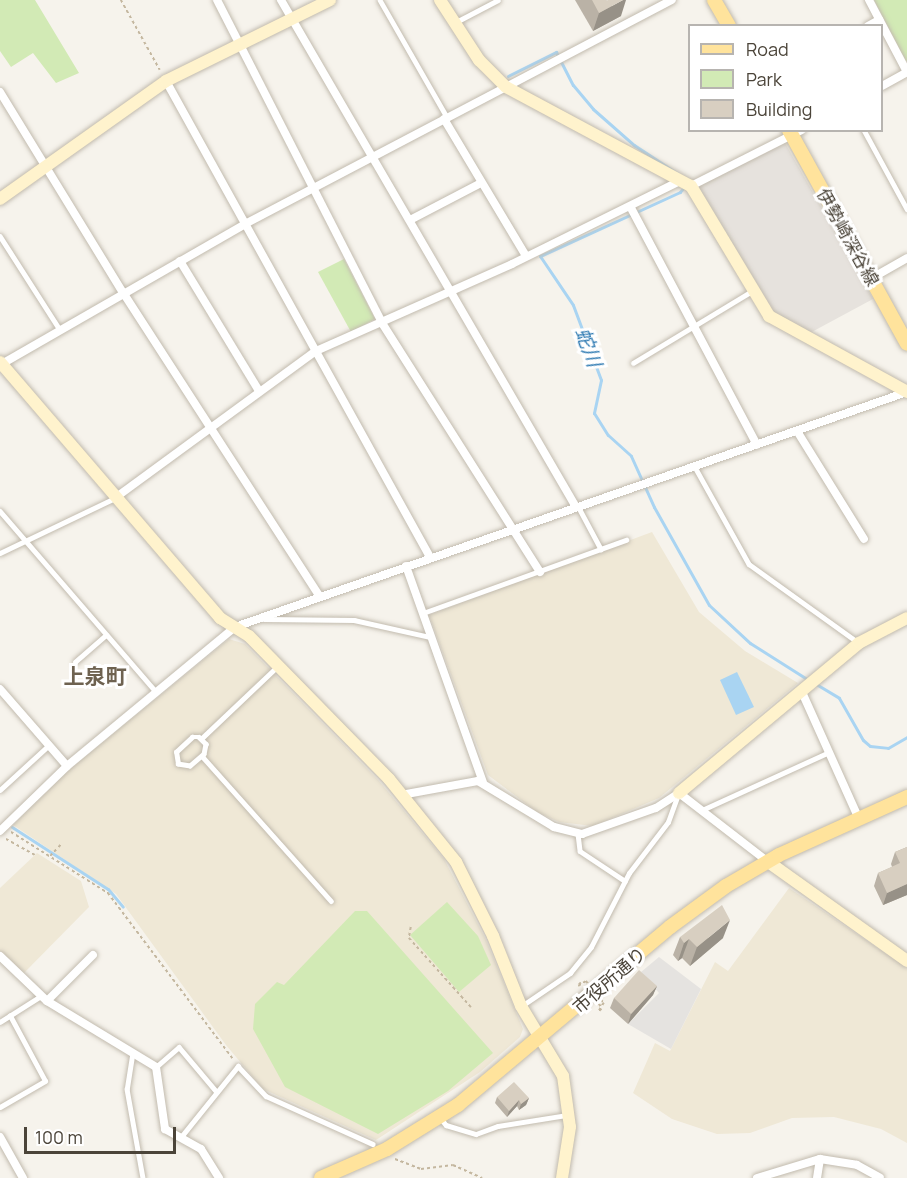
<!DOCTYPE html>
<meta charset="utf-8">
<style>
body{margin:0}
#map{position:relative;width:907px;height:1178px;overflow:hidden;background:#f6f3ec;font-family:Manrope,"Noto Sans JP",sans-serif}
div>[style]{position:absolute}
.industrial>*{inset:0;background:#e6e2dd}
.education>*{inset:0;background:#efe8d6}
.green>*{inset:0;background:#d2eab5}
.parking>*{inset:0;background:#e5e3e0}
.water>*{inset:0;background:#a9d4f2}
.stream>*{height:3px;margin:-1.5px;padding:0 1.5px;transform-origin:1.5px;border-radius:1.5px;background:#a9d4f2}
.path>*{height:1.5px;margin-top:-0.75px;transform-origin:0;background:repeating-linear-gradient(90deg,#c4b79f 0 3px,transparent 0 6px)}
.roads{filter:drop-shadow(0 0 2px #c2bbae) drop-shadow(0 0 2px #c2bbae)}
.lane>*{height:4.5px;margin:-2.25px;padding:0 2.25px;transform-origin:2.25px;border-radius:2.25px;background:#fff}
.street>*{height:8px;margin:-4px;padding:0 4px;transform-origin:4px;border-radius:4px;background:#fff}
.secondary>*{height:12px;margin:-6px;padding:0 6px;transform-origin:6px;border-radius:6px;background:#fff3cd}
.primary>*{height:14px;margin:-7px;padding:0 7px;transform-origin:7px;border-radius:7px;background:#ffe39c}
.path-bridge>*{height:1.5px;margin-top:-0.75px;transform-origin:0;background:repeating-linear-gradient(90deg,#c4b79f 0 3px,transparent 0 6px)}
.wall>*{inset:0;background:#bab2a6}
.shaded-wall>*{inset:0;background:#979187}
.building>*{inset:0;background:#d8cfc1}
span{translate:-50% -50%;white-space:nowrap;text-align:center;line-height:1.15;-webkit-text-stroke:6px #fff;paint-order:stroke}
.street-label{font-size:18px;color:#4b4439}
.water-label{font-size:20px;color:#2e7ab2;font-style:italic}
.quarter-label{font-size:21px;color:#6e6250;font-weight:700}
.legend{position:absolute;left:688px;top:24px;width:195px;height:108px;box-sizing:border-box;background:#fff;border:2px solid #b7b4b0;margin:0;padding:8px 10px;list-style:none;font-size:18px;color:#4b4439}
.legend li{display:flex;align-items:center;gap:12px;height:30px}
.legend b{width:30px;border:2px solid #b7b4b0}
.scale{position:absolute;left:24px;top:1127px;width:152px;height:27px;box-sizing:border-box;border:3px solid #4b4439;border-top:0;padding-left:8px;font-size:18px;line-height:21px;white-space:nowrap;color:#4b4439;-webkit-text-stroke:4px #fff;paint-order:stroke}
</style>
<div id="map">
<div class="industrial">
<div style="clip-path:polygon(785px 143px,873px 299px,808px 334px,770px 309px,697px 185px)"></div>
</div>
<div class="education">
<div style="clip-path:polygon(652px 532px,699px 612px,745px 651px,798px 683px,659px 798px,593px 826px,559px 822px,537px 812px,488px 775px,429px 615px)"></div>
<div style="clip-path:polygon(229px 639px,245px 644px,379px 781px,444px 859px,486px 940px,523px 1029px,520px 1037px,480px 1072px,376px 1140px,263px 1089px,226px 1045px,116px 894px,13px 825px,69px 770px)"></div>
<div style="clip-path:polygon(37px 853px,81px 881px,89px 907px,22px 975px,0 953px,0 888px)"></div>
<div style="clip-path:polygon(789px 888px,907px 968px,907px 1143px,881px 1129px,834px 1117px,792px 1118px,750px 1133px,717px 1134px,672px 1119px,633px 1093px,655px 1043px,670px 1051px,715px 962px,728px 971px)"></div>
</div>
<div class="green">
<div style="clip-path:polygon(0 0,35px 0,79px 73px,56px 83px,33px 53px,11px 67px,0 51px)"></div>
<div style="clip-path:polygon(874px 0,907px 0,907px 61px,906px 61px)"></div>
<div style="clip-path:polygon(344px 259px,375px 319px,351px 332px,318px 272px)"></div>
<div style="clip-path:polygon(447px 902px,478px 936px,491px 965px,459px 992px,410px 935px)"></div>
<div style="clip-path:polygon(355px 911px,367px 911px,493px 1053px,448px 1091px,378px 1134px,285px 1087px,253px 1029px,255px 1004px,277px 982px,284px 985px)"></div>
</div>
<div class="parking">
<div style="clip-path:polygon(659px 957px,701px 989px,671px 1049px,628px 1024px,659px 993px,641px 972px)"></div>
</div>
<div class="water">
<div style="clip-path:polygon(737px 672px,754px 707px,736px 715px,720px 680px)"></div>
</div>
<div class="stream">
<div style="left:508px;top:76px;width:54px;rotate:-26.6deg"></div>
<div style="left:556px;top:52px;width:37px;rotate:63deg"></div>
<div style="left:573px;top:85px;width:31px;rotate:50deg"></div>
<div style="left:593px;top:109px;width:55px;rotate:41.3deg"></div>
<div style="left:634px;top:145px;width:66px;rotate:33.2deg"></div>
<div style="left:685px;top:186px;width:8px;rotate:130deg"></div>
<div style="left:680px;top:192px;width:154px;rotate:155.4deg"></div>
<div style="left:540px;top:256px;width:59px;rotate:56deg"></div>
<div style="left:573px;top:305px;width:80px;rotate:69.5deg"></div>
<div style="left:601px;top:380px;width:34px;rotate:102deg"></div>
<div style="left:594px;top:413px;width:26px;rotate:58deg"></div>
<div style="left:608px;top:435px;width:31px;rotate:42deg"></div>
<div style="left:631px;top:456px;width:56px;rotate:65.7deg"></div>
<div style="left:654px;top:507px;width:112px;rotate:60.7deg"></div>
<div style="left:709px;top:605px;width:56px;rotate:42.8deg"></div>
<div style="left:750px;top:643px;width:71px;rotate:32.3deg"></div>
<div style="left:816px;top:684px;width:27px;rotate:31deg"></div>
<div style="left:839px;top:698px;width:48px;rotate:60.3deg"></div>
<div style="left:863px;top:740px;width:9px;rotate:41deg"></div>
<div style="left:870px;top:746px;width:18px;rotate:6deg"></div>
<div style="left:888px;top:748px;width:22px;rotate:-30deg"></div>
<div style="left:12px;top:827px;width:114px;rotate:32.9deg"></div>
<div style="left:108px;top:889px;width:23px;rotate:50deg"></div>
</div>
<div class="path">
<div style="left:121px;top:0;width:80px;rotate:60.9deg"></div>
<div style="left:11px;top:832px;width:115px;rotate:32.2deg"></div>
<div style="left:108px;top:893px;width:208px;rotate:53deg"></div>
<div style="left:6px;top:839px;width:33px;rotate:29deg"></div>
<div style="left:50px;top:856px;width:16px;rotate:-47deg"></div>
<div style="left:411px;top:927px;width:11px;rotate:100deg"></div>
<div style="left:409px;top:938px;width:93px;rotate:48.1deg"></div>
<div style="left:599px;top:1004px;width:5px;rotate:53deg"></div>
<div style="left:395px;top:1159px;width:28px;rotate:21deg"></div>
<div style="left:421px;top:1169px;width:32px;rotate:-7deg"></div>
<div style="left:453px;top:1165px;width:32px;rotate:24deg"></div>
</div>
<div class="roads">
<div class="lane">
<div style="left:380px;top:0;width:135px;rotate:60.2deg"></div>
<div style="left:456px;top:22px;width:47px;rotate:-27.6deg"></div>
<div style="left:864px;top:130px;width:90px;rotate:61.4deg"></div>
<div style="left:0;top:236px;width:112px;rotate:57.4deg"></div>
<div style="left:633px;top:363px;width:139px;rotate:-31.2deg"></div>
<div style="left:695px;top:467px;width:111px;rotate:60.9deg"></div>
<div style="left:749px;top:564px;width:135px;rotate:35.7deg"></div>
<div style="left:578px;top:506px;width:49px;rotate:61.9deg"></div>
<div style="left:0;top:511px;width:239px;rotate:49.2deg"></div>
<div style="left:0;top:553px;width:127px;rotate:-25.6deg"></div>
<div style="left:423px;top:613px;width:216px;rotate:-19.8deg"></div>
<div style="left:264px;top:619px;width:90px;rotate:0.6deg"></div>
<div style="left:354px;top:620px;width:78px;rotate:12.6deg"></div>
<div style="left:75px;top:662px;width:41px;rotate:-41.1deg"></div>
<div style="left:199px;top:737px;width:10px;rotate:45deg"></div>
<div style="left:206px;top:744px;width:10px;rotate:101deg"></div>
<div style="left:204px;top:754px;width:18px;rotate:139deg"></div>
<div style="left:190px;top:766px;width:12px;rotate:-171deg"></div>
<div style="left:178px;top:764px;width:12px;rotate:-99deg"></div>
<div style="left:176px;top:752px;width:22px;rotate:-43deg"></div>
<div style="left:192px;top:737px;width:7px"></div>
<div style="left:202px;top:738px;width:105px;rotate:-43.5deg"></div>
<div style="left:202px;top:756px;width:194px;rotate:48.3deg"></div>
<div style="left:0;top:790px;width:65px;rotate:-42.5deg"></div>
<div style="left:702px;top:810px;width:140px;rotate:-24.5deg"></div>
<div style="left:578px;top:834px;width:17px;rotate:83deg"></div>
<div style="left:580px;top:851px;width:54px;rotate:33.7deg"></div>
<div style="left:523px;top:1005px;width:57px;rotate:-34.2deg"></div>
<div style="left:570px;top:973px;width:33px;rotate:-51deg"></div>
<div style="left:591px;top:947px;width:83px;rotate:-62.8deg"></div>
<div style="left:629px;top:873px;width:64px;rotate:-52.6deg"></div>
<div style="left:668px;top:822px;width:30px;rotate:-70deg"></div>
<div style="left:0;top:1022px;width:49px;rotate:-32.4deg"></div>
<div style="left:133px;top:1053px;width:36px;rotate:99deg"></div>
<div style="left:127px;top:1089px;width:90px;rotate:79.8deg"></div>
<div style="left:156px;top:1067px;width:30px;rotate:-41deg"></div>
<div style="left:179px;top:1047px;width:57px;rotate:49.9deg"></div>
<div style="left:0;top:1107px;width:52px;rotate:-30deg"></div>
<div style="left:45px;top:1081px;width:74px;rotate:-118.3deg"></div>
<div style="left:440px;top:1117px;width:10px;rotate:53deg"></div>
<div style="left:446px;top:1125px;width:31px;rotate:17deg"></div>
<div style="left:476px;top:1134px;width:23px;rotate:-20deg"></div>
<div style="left:498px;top:1126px;width:70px;rotate:-9.1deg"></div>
<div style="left:181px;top:1137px;width:91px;rotate:-51.2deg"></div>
<div style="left:238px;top:1066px;width:41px;rotate:47deg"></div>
<div style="left:266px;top:1096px;width:117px;rotate:24.2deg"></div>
</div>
<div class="street">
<div style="left:217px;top:0;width:363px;rotate:62.9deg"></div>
<div style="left:382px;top:323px;width:295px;rotate:57.6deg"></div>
<div style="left:281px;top:0;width:587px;rotate:59.81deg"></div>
<div style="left:869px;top:0;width:81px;rotate:62.2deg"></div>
<div style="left:868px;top:26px;width:13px;rotate:-29deg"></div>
<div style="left:166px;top:81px;width:544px;rotate:60.99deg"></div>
<div style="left:882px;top:86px;width:29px;rotate:-29deg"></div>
<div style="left:0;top:92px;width:237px;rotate:58.5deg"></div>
<div style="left:124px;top:294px;width:359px;rotate:57.1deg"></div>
<div style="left:444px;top:119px;width:160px;rotate:59.1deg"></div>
<div style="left:691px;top:186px;width:124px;rotate:-26.8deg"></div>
<div style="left:631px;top:208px;width:268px;rotate:62deg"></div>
<div style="left:410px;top:220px;width:80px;rotate:-27.5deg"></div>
<div style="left:180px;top:261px;width:152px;rotate:58.7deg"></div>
<div style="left:872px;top:278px;width:40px;rotate:-29.7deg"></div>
<div style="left:0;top:365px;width:283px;rotate:-29.9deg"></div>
<div style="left:245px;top:224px;width:482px;rotate:-27.7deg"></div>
<div style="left:797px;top:431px;width:127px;rotate:58.2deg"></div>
<div style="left:115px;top:498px;width:249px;rotate:-36.2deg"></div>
<div style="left:316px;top:351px;width:214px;rotate:-23.9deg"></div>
<div style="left:512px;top:264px;width:187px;rotate:-26.3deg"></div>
<div style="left:406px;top:566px;width:229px;rotate:70.4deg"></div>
<div style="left:0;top:689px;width:102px;rotate:49deg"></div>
<div style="left:801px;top:690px;width:141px;rotate:65.8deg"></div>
<div style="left:401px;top:795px;width:78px;rotate:-10.3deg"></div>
<div style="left:478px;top:781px;width:89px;rotate:31.2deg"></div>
<div style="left:554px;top:827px;width:29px;rotate:14deg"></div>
<div style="left:582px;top:834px;width:78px;rotate:-19.4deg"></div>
<div style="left:656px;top:808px;width:27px;rotate:-33deg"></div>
<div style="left:679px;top:793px;width:111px;rotate:37.7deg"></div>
<div style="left:0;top:831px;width:93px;rotate:-44.1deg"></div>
<div style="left:67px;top:766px;width:218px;rotate:-39.6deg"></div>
<div style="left:235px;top:627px;width:709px;rotate:-19.28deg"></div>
<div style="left:0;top:956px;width:65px;rotate:43.8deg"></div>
<div style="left:47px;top:1001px;width:127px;rotate:31.2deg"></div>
<div style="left:156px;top:1067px;width:63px;rotate:81.7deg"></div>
<div style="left:165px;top:1129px;width:41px;rotate:29.1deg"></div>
<div style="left:201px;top:1149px;width:34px;rotate:58deg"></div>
<div style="left:47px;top:1001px;width:65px;rotate:-45deg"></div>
<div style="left:0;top:1137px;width:47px;rotate:60.7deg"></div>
<div style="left:757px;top:1178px;width:66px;rotate:-16.8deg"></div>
<div style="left:820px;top:1159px;width:37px;rotate:9deg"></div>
<div style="left:857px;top:1165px;width:26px;rotate:29deg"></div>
<div style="left:817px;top:1178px;width:19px;rotate:-81deg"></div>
</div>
<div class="secondary">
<div style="left:440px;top:0;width:72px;rotate:57deg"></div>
<div style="left:479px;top:60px;width:38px;rotate:45deg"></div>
<div style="left:506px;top:87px;width:210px;rotate:28.2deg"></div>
<div style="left:691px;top:186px;width:152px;rotate:59deg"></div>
<div style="left:769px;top:316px;width:158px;rotate:28.8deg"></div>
<div style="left:0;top:199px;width:204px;rotate:-35.4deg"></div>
<div style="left:166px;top:81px;width:183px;rotate:-26.3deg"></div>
<div style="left:0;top:362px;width:338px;rotate:49.3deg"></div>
<div style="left:220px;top:618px;width:34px;rotate:32deg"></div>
<div style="left:249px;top:636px;width:200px;rotate:45.6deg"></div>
<div style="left:389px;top:779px;width:107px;rotate:51.1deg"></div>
<div style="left:456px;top:862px;width:83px;rotate:63.4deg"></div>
<div style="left:493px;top:936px;width:75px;rotate:68.2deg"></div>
<div style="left:521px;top:1006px;width:82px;rotate:59deg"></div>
<div style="left:563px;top:1076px;width:51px;rotate:82.2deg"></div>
<div style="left:570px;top:1127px;width:52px;rotate:98.9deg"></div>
<div style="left:679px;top:793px;width:234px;rotate:-39.8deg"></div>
<div style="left:859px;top:643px;width:54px;rotate:-27.5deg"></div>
<div style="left:767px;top:861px;width:172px;rotate:35.5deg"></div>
</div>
<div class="primary">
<div style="left:714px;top:0;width:30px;rotate:60deg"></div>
<div style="left:789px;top:130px;width:244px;rotate:61.1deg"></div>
<div style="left:321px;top:1178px;width:72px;rotate:-23.7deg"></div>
<div style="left:387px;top:1149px;width:84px;rotate:-31.8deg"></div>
<div style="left:458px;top:1105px;width:277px;rotate:-40deg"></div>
<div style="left:670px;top:927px;width:69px;rotate:-36.2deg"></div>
<div style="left:726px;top:886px;width:61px;rotate:-30.3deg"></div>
<div style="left:779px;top:855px;width:141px;rotate:-24.4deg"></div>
</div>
</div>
<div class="path-bridge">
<div style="left:581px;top:983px;width:4px;rotate:135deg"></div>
<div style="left:578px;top:986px;width:9px;rotate:-32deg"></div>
<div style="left:586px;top:981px;width:28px;rotate:51deg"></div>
<div style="left:604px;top:1003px;width:9px;rotate:122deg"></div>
<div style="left:599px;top:1011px;width:4px;rotate:-45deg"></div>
</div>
<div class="wall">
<div style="clip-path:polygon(575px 0,606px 0,621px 16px,593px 31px)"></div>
<div style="clip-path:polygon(907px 847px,907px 895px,883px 905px,874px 886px,878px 873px,892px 867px,891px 864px,895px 852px)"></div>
<div style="clip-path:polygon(680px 937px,723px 938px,690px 966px,682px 958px,678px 961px,673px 955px)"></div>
<div style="clip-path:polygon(657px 986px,653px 995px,628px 1024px,610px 1008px,614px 998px)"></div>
<div style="clip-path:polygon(497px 1097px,529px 1098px,526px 1105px,519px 1110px,517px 1106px,507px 1117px,495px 1103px)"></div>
</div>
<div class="shaded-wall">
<div style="clip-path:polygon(623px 0,626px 0,621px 16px,593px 31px,599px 13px)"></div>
<div style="clip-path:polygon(907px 884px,907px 895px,883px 905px,887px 893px)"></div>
<div style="clip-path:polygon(730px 920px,723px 938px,690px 966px,697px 947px)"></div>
<div style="clip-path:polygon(689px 939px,682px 958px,678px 961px,684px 943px)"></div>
<div style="clip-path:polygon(657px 986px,653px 995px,628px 1024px,631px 1014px)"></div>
<div style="clip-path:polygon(529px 1098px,526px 1105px,519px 1110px,521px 1104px)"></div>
<div style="clip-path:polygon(519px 1100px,517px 1106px,507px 1117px,509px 1111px)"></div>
</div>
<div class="building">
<div style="clip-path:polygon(592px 0,606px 0,606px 1px,608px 0,623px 0,599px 13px)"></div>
<div style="clip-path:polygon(907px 847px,907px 884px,887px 893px,878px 873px,900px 863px,895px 852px)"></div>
<div style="clip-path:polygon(722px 905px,730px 920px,697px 947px,689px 939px,684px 943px,680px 937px)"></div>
<div style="clip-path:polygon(639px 970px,657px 986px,631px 1014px,614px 998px)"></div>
<div style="clip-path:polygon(514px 1082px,529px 1098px,521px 1104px,519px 1100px,509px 1111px,497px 1097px)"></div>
</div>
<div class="street-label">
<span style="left:848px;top:237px;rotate:61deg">伊勢崎深谷線</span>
<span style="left:609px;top:980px;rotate:-41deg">市役所通り</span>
</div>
<div class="water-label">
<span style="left:589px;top:347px;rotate:70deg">蛇川</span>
</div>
<div class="quarter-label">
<span style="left:95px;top:676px">上泉町</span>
</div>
<ul class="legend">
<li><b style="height:8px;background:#ffe39c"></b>Road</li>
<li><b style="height:16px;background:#d2eab5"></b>Park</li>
<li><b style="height:16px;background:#d8cfc1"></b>Building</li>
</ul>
<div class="scale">100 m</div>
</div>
